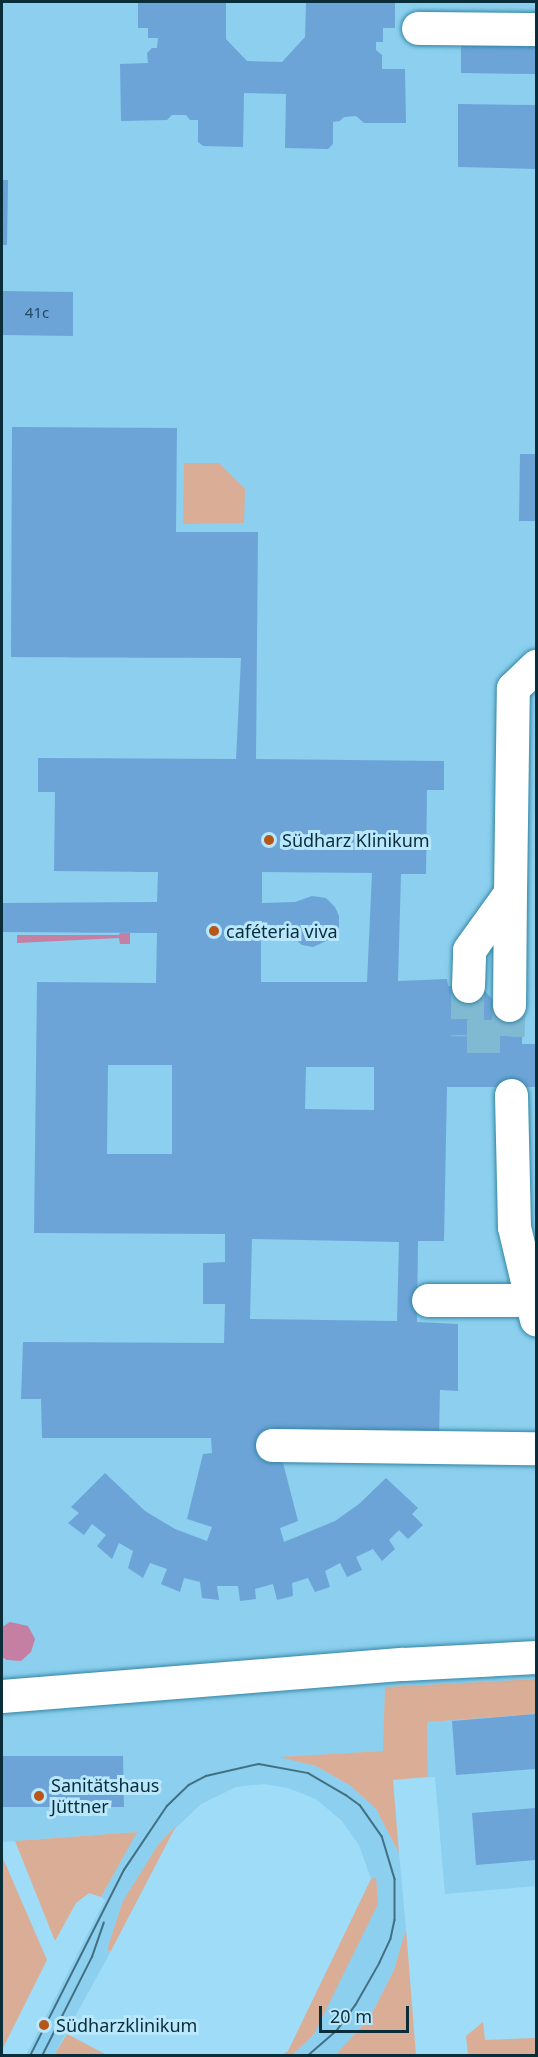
<!DOCTYPE html>
<meta charset="utf-8">
<style>
body{margin:0}
#map{position:relative;width:538px;height:2057px;overflow:hidden;background:#9edcf8;font-family:"Noto Sans",sans-serif}
div>[style]{position:absolute}
.built>*{inset:0;background:#8ccfee}
.green>*{inset:0;background:#daad96}
.water>*{inset:0;background:#c47fa2}
.building>*{inset:0;background:#6da4d8}
.minor-tunnel>*{height:33px;margin-top:-16.5px;transform-origin:0;background:repeating-linear-gradient(90deg,#80b9d2 0 33px,transparent 0 49px)}
.roads{filter:drop-shadow(0 0 2px #3385a5) drop-shadow(0 0 2px #3385a5)}
.minor>*{height:33px;margin:-16.5px;padding:0 16.5px;transform-origin:16.5px;border-radius:16.5px;background:#fff}
.tram>*{height:1.5px;margin:-0.75px;padding:0 0.75px;transform-origin:0.75px;border-radius:0.75px;background:#427082}
.dots>*{width:16px;height:16px;translate:-50% -50%;box-sizing:border-box;border:3px solid #b9e7fc;border-radius:50%}
span{translate:-50% -50%;white-space:nowrap;text-align:center;line-height:1.15;-webkit-text-stroke:6px #b9e7fc;paint-order:stroke}
.number-label{font-size:15px;color:#234b62}
.number-label span{-webkit-text-stroke-width:0}
.poi-label{font-size:18px;color:#0a2d3a}
.left{translate:0 -50%;text-align:left}
.frame{position:absolute;inset:0;border:3px solid #0a2d3a;pointer-events:none}
.scale{position:absolute;left:319px;top:2006px;width:90px;height:27px;box-sizing:border-box;border:3px solid #0a2d3a;border-top:0;padding-left:8px;font-size:18px;line-height:21px;white-space:nowrap;color:#0a2d3a;-webkit-text-stroke:4px #b9e7fc;paint-order:stroke}
</style>
<div id="map">
<div class="built">
<div style="clip-path:polygon(2px 2px,536px 2px,536px 1679px,385px 1687px,384px 1751px,282px 1757px,316px 1766px,351px 1786px,376px 1809px,399px 1853px,406px 1929px,394px 1970px,369px 2019px,335px 2055px,292px 2055px,314px 2034px,376px 1877px,371px 1879px,359px 1845px,342px 1821px,316px 1799px,288px 1788px,264px 1784px,236px 1787px,201px 1804px,158px 1845px,108px 1950px,111px 1951px,54px 2055px,26px 2055px,105px 1900px,101px 1897px,136px 1832px,2px 1842px)"></div>
<div style="clip-path:polygon(536px 1714px,536px 1886px,445px 1894px,435px 1777px,428px 1777px,427px 1722px)"></div>
</div>
<div class="green">
<div style="clip-path:polygon(184px 463px,219px 463px,245px 489px,244px 523px,183px 524px)"></div>
<div style="clip-path:polygon(536px 1679px,536px 1714px,427px 1722px,428px 1777px,393px 1780px,399px 1853px,376px 1809px,351px 1786px,316px 1766px,279px 1757px,383px 1751px,385px 1687px)"></div>
<div style="clip-path:polygon(176px 1826px,113px 1947px,111px 1951px,107px 1950px,123px 1901px,158px 1845px)"></div>
<div style="clip-path:polygon(137px 1832px,101px 1897px,89px 1893px,76px 1903px,55px 1941px,15px 1841px)"></div>
<div style="clip-path:polygon(2px 1856px,47px 1960px,2px 2050px)"></div>
<div style="clip-path:polygon(376px 1877px,378px 1904px,314px 2034px,292px 2055px,282px 2055px,288px 2051px,371px 1879px)"></div>
<div style="clip-path:polygon(406px 1929px,416px 2055px,335px 2055px,369px 2019px,394px 1970px)"></div>
<div style="clip-path:polygon(483px 2022px,485px 2040px,536px 2038px,536px 2055px,468px 2055px,466px 2036px)"></div>
<div style="clip-path:polygon(67px 2034px,107px 2055px,54px 2055px)"></div>
</div>
<div class="water">
<div style="clip-path:polygon(120px 933px,130px 933px,130px 944px,120px 944px,119px 938px,17px 943px,17px 935px,119px 935px)"></div>
<div style="clip-path:polygon(10px 1622px,28px 1626px,35px 1639px,31px 1652px,21px 1661px,7px 1660px,2px 1657px,2px 1627px)"></div>
</div>
<div class="building">
<div style="clip-path:polygon(138px 2px,226px 2px,226px 39px,247px 61px,282px 62px,305px 37px,306px 2px,395px 2px,395px 28px,383px 28px,383px 42px,376px 42px,376px 50px,382px 55px,382px 69px,405px 69px,406px 123px,364px 123px,356px 116px,344px 117px,340px 121px,333px 122px,333px 144px,328px 149px,285px 148px,286px 94px,244px 93px,243px 147px,203px 146px,198px 142px,198px 120px,190px 120px,186px 115px,172px 115px,167px 120px,121px 121px,120px 64px,148px 63px,147px 53px,152px 48px,157px 48px,158px 38px,148px 38px,148px 28px,138px 28px)"></div>
<div style="clip-path:polygon(461px 45px,536px 45px,536px 74px,461px 73px)"></div>
<div style="clip-path:polygon(458px 104px,536px 105px,536px 169px,458px 167px)"></div>
<div style="clip-path:polygon(2px 180px,8px 180px,7px 245px,2px 245px)"></div>
<div style="clip-path:polygon(2px 291px,73px 292px,73px 336px,2px 335px)"></div>
<div style="clip-path:polygon(evenodd,12px 427px,177px 428px,176px 532px,258px 532px,256px 759px,444px 761px,444px 790px,427px 790px,426px 874px,401px 874px,398px 981px,447px 979px,448px 986px,480px 986px,498px 1005px,523px 1005px,522px 1044px,536px 1044px,536px 1087px,447px 1087px,444px 1241px,418px 1241px,417px 1322px,458px 1324px,458px 1391px,440px 1390px,439px 1438px,281px 1455px,298px 1521px,280px 1528px,284px 1542px,335px 1521px,359px 1504px,386px 1478px,418px 1508px,412px 1514px,423px 1525px,408px 1539px,399px 1530px,389px 1540px,395px 1549px,382px 1561px,373px 1549px,356px 1557px,362px 1570px,347px 1577px,340px 1563px,325px 1571px,330px 1587px,315px 1592px,308px 1578px,292px 1583px,293px 1596px,277px 1600px,273px 1584px,255px 1589px,256px 1599px,240px 1601px,238px 1586px,217px 1586px,219px 1600px,202px 1598px,200px 1582px,184px 1578px,180px 1592px,161px 1584px,167px 1569px,150px 1563px,143px 1578px,128px 1568px,133px 1551px,119px 1543px,112px 1559px,97px 1546px,106px 1535px,92px 1524px,84px 1535px,68px 1523px,79px 1513px,71px 1507px,105px 1473px,145px 1511px,175px 1529px,207px 1541px,212px 1527px,187px 1519px,203px 1454px,212px 1453px,211px 1438px,42px 1438px,41px 1399px,21px 1399px,23px 1342px,224px 1343px,225px 1304px,203px 1304px,203px 1263px,225px 1262px,225px 1234px,34px 1233px,37px 982px,156px 983px,157px 933px,2px 932px,2px 903px,157px 902px,158px 872px,54px 871px,55px 792px,38px 792px,38px 758px,236px 759px,241px 658px,11px 657px,12px 427px,262px 872px,372px 873px,367px 982px,261px 982px,261px 936px,291px 936px,302px 945px,313px 947px,333px 938px,339px 928px,339px 916px,335px 907px,326px 898px,312px 896px,295px 902px,262px 903px,262px 872px,12px 427px,108px 1065px,172px 1065px,172px 1154px,107px 1154px,108px 1065px,12px 427px,306px 1067px,374px 1067px,374px 1110px,305px 1109px,306px 1067px,12px 427px,252px 1239px,399px 1242px,397px 1321px,250px 1319px,252px 1239px)"></div>
<div style="clip-path:polygon(520px 454px,536px 454px,536px 521px,519px 521px)"></div>
<div style="clip-path:polygon(536px 1714px,536px 1769px,456px 1775px,452px 1721px)"></div>
<div style="clip-path:polygon(2px 1756px,123px 1756px,124px 1807px,2px 1807px)"></div>
<div style="clip-path:polygon(536px 1808px,536px 1860px,476px 1865px,472px 1813px)"></div>
</div>
<div class="minor-tunnel">
<div style="left:468px;top:986px;width:50px;rotate:91.1deg"></div>
<div style="left:467px;top:1036px;width:41px"></div>
<div style="left:508px;top:1036px;width:31px;rotate:-88deg"></div>
</div>
<div class="roads">
<div class="minor">
<div style="left:418px;top:28px;width:118px;rotate:0.5deg"></div>
<div style="left:510px;top:893px;width:205px;rotate:-89.2deg"></div>
<div style="left:513px;top:688px;width:32px;rotate:-44deg"></div>
<div style="left:468px;top:986px;width:36px;rotate:-88deg"></div>
<div style="left:469px;top:950px;width:70px;rotate:-54.3deg"></div>
<div style="left:510px;top:893px;width:112px;rotate:90.5deg"></div>
<div style="left:511px;top:1095px;width:132px;rotate:88.7deg"></div>
<div style="left:514px;top:1227px;width:95px;rotate:76.6deg"></div>
<div style="left:428px;top:1300px;width:103px"></div>
<div style="left:272px;top:1445px;width:264px;rotate:0.7deg"></div>
<div style="left:2px;top:1696px;width:402px;rotate:-4.6deg"></div>
<div style="left:403px;top:1664px;width:133px;rotate:-3deg"></div>
</div>
</div>
<div class="tram">
<div style="left:30px;top:2056px;width:208px;rotate:-63.2deg"></div>
<div style="left:124px;top:1870px;width:77px;rotate:-56.1deg"></div>
<div style="left:167px;top:1806px;width:30px;rotate:-44deg"></div>
<div style="left:189px;top:1785px;width:19px;rotate:-28deg"></div>
<div style="left:206px;top:1776px;width:54px;rotate:-12.8deg"></div>
<div style="left:259px;top:1764px;width:50px;rotate:10.4deg"></div>
<div style="left:308px;top:1773px;width:44px;rotate:30.1deg"></div>
<div style="left:346px;top:1795px;width:17px;rotate:36deg"></div>
<div style="left:360px;top:1805px;width:38px;rotate:55deg"></div>
<div style="left:382px;top:1836px;width:45px;rotate:73.2deg"></div>
<div style="left:395px;top:1879px;width:41px;rotate:90deg"></div>
<div style="left:395px;top:1920px;width:19px;rotate:102deg"></div>
<div style="left:391px;top:1939px;width:26px;rotate:115deg"></div>
<div style="left:380px;top:1963px;width:48px;rotate:119.7deg"></div>
<div style="left:356px;top:2005px;width:32px;rotate:126deg"></div>
<div style="left:337px;top:2031px;width:38px;rotate:139deg"></div>
<div style="left:42px;top:2056px;width:111px;rotate:-63.2deg"></div>
<div style="left:92px;top:1957px;width:36px;rotate:-71deg"></div>
</div>
<div class="dots">
<div style="left:269px;top:840px;background:#b75616"></div>
<div style="left:214px;top:931px;background:#b75616"></div>
<div style="left:39px;top:1796px;background:#b75616"></div>
<div style="left:44px;top:2025px;background:#b75616"></div>
</div>
<div class="number-label">
<span style="left:37px;top:313px">41c</span>
</div>
<div class="poi-label">
<span class="left" style="left:282px;top:840px">Südharz Klinikum</span>
<span class="left" style="left:226px;top:931px">caféteria viva</span>
<span class="left" style="left:51px;top:1796px">Sanitätshaus<br>Jüttner</span>
<span class="left" style="left:56px;top:2025px">Südharzklinikum</span>
</div>
<div class="frame"></div>
<div class="scale">20 m</div>
</div>
